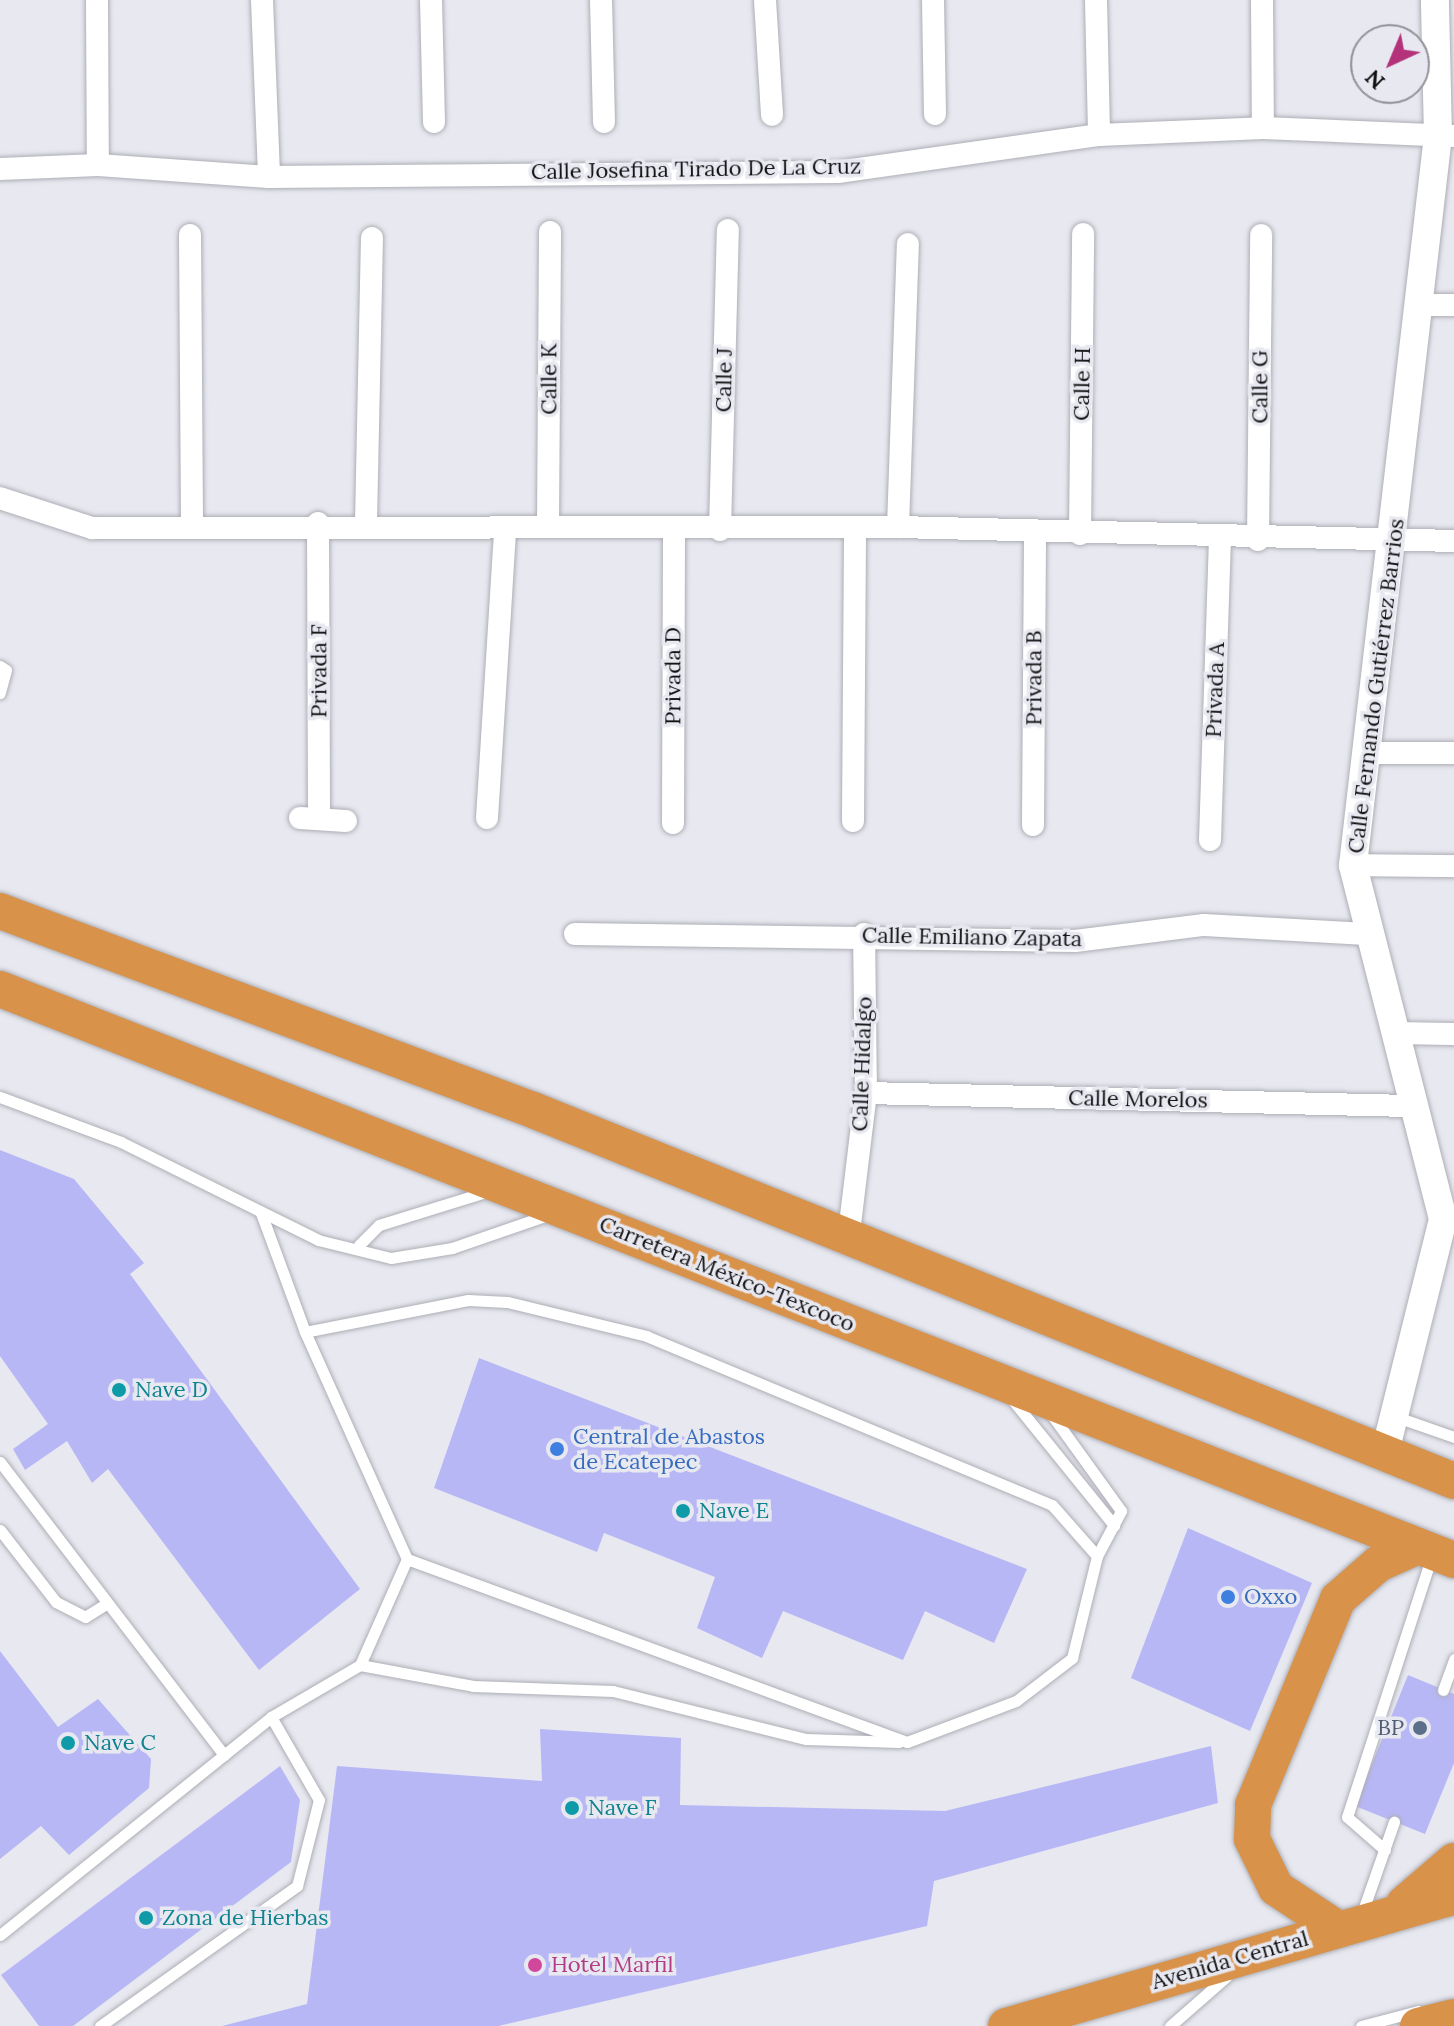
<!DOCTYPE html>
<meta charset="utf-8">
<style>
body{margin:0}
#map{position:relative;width:1454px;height:2026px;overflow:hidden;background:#e8e8f0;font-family:Lora,serif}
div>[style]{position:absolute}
.building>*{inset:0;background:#b8b7f6}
.roads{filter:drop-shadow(0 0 2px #adaeb5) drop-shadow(0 0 2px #adaeb5)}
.service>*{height:11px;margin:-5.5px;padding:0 5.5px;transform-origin:5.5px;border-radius:5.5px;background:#fff}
.minor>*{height:22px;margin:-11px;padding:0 11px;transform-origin:11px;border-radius:11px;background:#fff}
.tertiary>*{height:28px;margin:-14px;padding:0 14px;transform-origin:14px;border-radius:14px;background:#fff}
.trunk>*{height:36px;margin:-18px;padding:0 18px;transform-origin:18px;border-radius:18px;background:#d8924a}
.dots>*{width:22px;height:22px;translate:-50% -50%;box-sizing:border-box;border:4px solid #e8e8f0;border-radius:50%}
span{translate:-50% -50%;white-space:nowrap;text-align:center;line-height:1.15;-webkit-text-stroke:7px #e8e8f0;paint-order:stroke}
.street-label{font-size:22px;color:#121214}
.culture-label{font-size:22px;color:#0d838f}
.left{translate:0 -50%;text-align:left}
.shop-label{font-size:22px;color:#366cbe}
.service-label{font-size:22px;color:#4e5e75}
.right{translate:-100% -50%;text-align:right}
.hotel-label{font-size:22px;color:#b23c85}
.north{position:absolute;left:1350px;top:24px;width:80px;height:80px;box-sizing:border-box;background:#e8e8f0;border:2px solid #929298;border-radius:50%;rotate:224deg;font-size:22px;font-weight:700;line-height:32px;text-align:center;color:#121214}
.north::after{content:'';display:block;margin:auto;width:28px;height:36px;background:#b4327a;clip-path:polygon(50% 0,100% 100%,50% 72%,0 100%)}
</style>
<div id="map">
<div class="building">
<div style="clip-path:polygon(0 1150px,74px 1179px,144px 1263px,130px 1274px,360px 1589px,259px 1670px,108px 1469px,92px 1483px,67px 1441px,25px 1470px,13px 1449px,48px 1424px,0 1356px)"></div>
<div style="clip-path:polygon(479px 1358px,1027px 1569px,994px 1643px,925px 1611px,903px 1660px,783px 1611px,762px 1658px,697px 1628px,715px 1577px,604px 1533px,597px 1552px,434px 1488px)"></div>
<div style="clip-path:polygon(1188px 1528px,1312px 1583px,1250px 1731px,1131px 1678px)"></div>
<div style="clip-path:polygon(0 1651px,58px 1727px,98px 1699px,151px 1759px,149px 1788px,69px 1855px,41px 1826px,0 1859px)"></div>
<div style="clip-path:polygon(1408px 1675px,1454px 1694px,1454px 1763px,1425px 1834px,1355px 1806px)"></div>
<div style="clip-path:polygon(540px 1729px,681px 1738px,680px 1805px,945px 1811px,1211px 1746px,1218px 1803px,934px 1881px,927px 1926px,498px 2026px,222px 2026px,307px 2004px,337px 1766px,542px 1781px)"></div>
<div style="clip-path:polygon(280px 1766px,300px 1800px,291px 1862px,73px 2026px,39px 2026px,1px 1975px)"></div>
</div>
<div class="roads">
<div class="service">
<div style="left:0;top:666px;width:7px;rotate:34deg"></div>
<div style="left:6px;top:670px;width:24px;rotate:105deg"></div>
<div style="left:0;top:1097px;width:129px;rotate:20.4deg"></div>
<div style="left:121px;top:1142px;width:220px;rotate:26.4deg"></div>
<div style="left:318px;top:1240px;width:75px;rotate:13.9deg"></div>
<div style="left:391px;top:1258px;width:62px;rotate:-9.3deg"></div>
<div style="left:452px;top:1248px;width:105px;rotate:-19deg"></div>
<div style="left:261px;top:1213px;width:127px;rotate:69.7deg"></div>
<div style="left:305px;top:1332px;width:249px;rotate:65.8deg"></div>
<div style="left:407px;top:1559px;width:532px;rotate:20.1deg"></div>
<div style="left:907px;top:1742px;width:116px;rotate:-20.6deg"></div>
<div style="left:1016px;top:1701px;width:71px;rotate:-37.5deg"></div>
<div style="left:1072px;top:1658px;width:105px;rotate:-76.2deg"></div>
<div style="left:1097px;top:1556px;width:68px;rotate:-131.4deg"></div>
<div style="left:1052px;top:1505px;width:439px;rotate:-157.4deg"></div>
<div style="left:647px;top:1336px;width:144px;rotate:-166.3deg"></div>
<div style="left:507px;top:1302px;width:39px;rotate:-177deg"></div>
<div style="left:468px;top:1300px;width:166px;rotate:168.9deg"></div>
<div style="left:359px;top:1245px;width:28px;rotate:-45deg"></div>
<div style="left:379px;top:1225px;width:118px;rotate:-17.2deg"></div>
<div style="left:1011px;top:1398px;width:164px;rotate:51deg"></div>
<div style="left:1049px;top:1411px;width:123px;rotate:54.2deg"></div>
<div style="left:1121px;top:1511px;width:51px;rotate:118.1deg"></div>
<div style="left:1394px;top:1416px;width:64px;rotate:19.3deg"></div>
<div style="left:0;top:1462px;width:369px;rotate:52.6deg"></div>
<div style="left:0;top:1530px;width:91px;rotate:52.1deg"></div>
<div style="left:56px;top:1602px;width:33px;rotate:27deg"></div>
<div style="left:85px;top:1617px;width:26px;rotate:-32deg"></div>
<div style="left:360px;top:1665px;width:115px;rotate:10.5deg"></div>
<div style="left:473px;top:1686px;width:140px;rotate:2deg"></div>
<div style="left:613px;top:1691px;width:199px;rotate:14deg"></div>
<div style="left:806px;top:1739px;width:93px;rotate:1.8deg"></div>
<div style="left:1443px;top:1690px;width:33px;rotate:-70deg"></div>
<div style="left:1385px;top:1850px;width:50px;rotate:-139deg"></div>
<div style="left:1347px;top:1817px;width:272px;rotate:-72deg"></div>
<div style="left:1361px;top:1916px;width:100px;rotate:-70.7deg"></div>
<div style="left:0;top:1935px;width:348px;rotate:-38.8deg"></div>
<div style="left:271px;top:1717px;width:103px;rotate:-30.3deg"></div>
<div style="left:360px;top:1665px;width:116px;rotate:-66.1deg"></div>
<div style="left:100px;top:2026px;width:242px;rotate:-35.4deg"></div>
<div style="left:297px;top:1886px;width:89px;rotate:-75.7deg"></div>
<div style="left:319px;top:1800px;width:96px;rotate:-120deg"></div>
<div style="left:1170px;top:2026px;width:74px;rotate:-41.2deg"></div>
<div style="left:1361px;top:2026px;width:59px;rotate:-14.7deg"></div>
</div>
<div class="minor">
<div style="left:97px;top:0;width:165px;rotate:89.7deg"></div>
<div style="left:262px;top:0;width:177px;rotate:87.7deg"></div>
<div style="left:431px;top:0;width:122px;rotate:88.6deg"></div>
<div style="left:601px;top:0;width:122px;rotate:88.6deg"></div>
<div style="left:765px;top:0;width:115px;rotate:86.5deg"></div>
<div style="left:933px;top:0;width:114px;rotate:89deg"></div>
<div style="left:1096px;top:0;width:135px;rotate:88.7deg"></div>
<div style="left:1262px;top:0;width:128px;rotate:89.6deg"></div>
<div style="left:0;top:169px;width:98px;rotate:-2.3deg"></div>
<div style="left:98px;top:165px;width:171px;rotate:4deg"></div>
<div style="left:269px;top:177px;width:569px;rotate:-0.5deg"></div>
<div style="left:838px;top:172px;width:264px;rotate:-8.1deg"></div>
<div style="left:1099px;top:135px;width:164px;rotate:-2.4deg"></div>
<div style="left:1263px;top:128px;width:191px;rotate:2.4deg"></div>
<div style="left:190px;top:235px;width:292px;rotate:89.6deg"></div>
<div style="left:1421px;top:305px;width:33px"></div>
<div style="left:0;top:498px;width:97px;rotate:18.1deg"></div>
<div style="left:92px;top:528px;width:806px;rotate:-0.07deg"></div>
<div style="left:898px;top:527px;width:556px;rotate:1.44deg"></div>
<div style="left:318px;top:523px;width:295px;rotate:89.8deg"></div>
<div style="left:366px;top:523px;width:285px;rotate:-88.8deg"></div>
<div style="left:548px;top:525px;width:293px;rotate:-89.6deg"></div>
<div style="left:898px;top:527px;width:283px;rotate:-88deg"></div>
<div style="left:720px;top:530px;width:300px;rotate:-88.5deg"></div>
<div style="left:1080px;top:534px;width:300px;rotate:-89.4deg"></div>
<div style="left:1258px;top:540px;width:305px;rotate:-89.4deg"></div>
<div style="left:1370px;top:753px;width:84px"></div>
<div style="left:300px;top:818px;width:46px;rotate:3.7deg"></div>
<div style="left:487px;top:818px;width:291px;rotate:-86.4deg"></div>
<div style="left:853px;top:821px;width:290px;rotate:-89.6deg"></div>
<div style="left:673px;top:823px;width:295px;rotate:-89.8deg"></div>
<div style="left:1033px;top:825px;width:294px;rotate:-89.6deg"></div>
<div style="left:1210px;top:840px;width:300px;rotate:-88.1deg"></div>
<div style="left:1353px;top:865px;width:101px;rotate:0.6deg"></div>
<div style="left:575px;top:934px;width:500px;rotate:0.8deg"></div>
<div style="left:1075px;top:941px;width:130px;rotate:-7.1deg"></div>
<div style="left:1204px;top:925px;width:163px;rotate:3.2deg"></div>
<div style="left:1393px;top:1033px;width:61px;rotate:0.9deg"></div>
<div style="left:866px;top:1093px;width:543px;rotate:1.37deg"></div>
<div style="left:848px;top:1241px;width:149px;rotate:-83.1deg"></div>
<div style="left:866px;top:1093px;width:159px;rotate:-90.7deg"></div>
</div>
<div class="tertiary">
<div style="left:1385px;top:1452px;width:240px;rotate:-76deg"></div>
<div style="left:1443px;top:1219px;width:365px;rotate:-104.3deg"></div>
<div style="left:1353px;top:865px;width:734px;rotate:-83.35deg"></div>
<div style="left:1438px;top:136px;width:136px;rotate:-91.3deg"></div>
</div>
<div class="trunk">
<div style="left:0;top:911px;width:569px;rotate:20.47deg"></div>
<div style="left:533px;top:1110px;width:993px;rotate:21.94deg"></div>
<div style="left:0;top:989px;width:1562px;rotate:21.44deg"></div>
<div style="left:1404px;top:1904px;width:66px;rotate:-40.7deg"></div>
<div style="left:1338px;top:1929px;width:74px;rotate:-146.5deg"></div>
<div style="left:1276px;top:1888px;width:55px;rotate:-116.1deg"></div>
<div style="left:1252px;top:1839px;width:34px;rotate:-88deg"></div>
<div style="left:1253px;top:1805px;width:223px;rotate:-67.6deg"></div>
<div style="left:1338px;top:1599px;width:53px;rotate:-41.2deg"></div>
<div style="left:1378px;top:1564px;width:44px;rotate:-24.2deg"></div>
<div style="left:1006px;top:2026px;width:466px;rotate:-16.1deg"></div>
<div style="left:1418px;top:2026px;width:37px;rotate:-14deg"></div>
</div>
</div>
<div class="dots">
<div style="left:119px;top:1390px;background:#0f9aa8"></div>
<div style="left:557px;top:1449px;background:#3f7fe0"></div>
<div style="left:683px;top:1511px;background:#0f9aa8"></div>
<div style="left:1228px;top:1597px;background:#3f7fe0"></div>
<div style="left:1420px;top:1728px;background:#5c6f8a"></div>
<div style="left:68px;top:1743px;background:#0f9aa8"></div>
<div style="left:572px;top:1808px;background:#0f9aa8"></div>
<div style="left:146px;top:1918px;background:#0f9aa8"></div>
<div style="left:535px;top:1965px;background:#d1479c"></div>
</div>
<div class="street-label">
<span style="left:696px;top:169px;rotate:-1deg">Calle Josefina Tirado De La Cruz</span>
<span style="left:549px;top:379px;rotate:-90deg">Calle K</span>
<span style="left:724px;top:380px;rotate:-89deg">Calle J</span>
<span style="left:1082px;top:384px;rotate:-89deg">Calle H</span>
<span style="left:1260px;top:387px;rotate:-90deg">Calle G</span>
<span style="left:319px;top:671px;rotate:-90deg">Privada F</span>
<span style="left:673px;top:676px;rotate:-90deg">Privada D</span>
<span style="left:1034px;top:678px;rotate:-90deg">Privada B</span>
<span style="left:1376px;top:686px;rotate:-83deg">Calle Fernando Gutiérrez Barrios</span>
<span style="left:1215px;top:690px;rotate:-88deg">Privada A</span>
<span style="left:972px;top:937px;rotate:1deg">Calle Emiliano Zapata</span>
<span style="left:862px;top:1064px;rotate:-88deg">Calle Hidalgo</span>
<span style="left:1138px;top:1099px;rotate:1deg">Calle Morelos</span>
<span style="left:727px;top:1274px;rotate:22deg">Carretera México-Texcoco</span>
<span style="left:1230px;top:1960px;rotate:-16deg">Avenida Central</span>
</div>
<div class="culture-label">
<span class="left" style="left:135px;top:1390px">Nave D</span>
<span class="left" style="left:699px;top:1511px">Nave E</span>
<span class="left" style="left:84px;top:1743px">Nave C</span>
<span class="left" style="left:588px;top:1808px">Nave F</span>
<span class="left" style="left:162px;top:1918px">Zona de Hierbas</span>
</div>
<div class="shop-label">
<span class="left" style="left:573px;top:1449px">Central de Abastos<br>de Ecatepec</span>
<span class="left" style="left:1244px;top:1597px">Oxxo</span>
</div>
<div class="service-label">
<span class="right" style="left:1404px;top:1728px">BP</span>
</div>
<div class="hotel-label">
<span class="left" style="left:551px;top:1965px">Hotel Marfil</span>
</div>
<div class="north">N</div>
</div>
